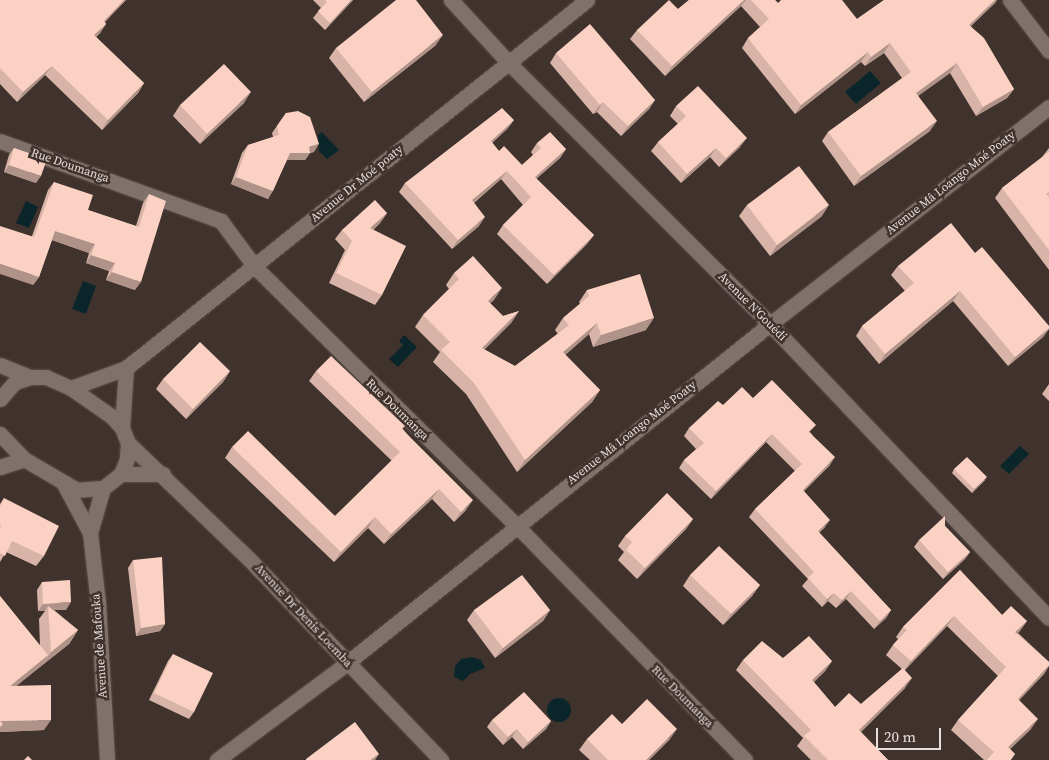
<!DOCTYPE html>
<meta charset="utf-8">
<style>
body{margin:0}
#map{position:relative;width:1049px;height:760px;overflow:hidden;background:#40322d;font-family:"Source Serif 4",serif}
div>[style]{position:absolute}
.water>*{inset:0;background:#0b262a}
.round{border-radius:50%}
.roads{filter:drop-shadow(0 0 1px #5d514d) drop-shadow(0 0 1px #5d514d)}
.minor>*{height:15px;margin:-7.5px;padding:0 7.5px;transform-origin:7.5px;border-radius:7.5px;background:#81716b}
.wall>*{inset:0;background:#d7b4a7}
.shaded-wall>*{inset:0;background:#af9288}
.building>*{inset:0;background:#fad1c2}
span{translate:-50% -50%;white-space:nowrap;text-align:center;line-height:1.15;-webkit-text-stroke:5px #40322d;paint-order:stroke}
.street-label{font-size:12px;color:#e8dfdc}
.scale{position:absolute;left:876px;top:728px;width:65px;height:22px;box-sizing:border-box;border:2px solid #e8dfdc;border-top:0;padding-left:6px;font-size:15px;line-height:18px;white-space:nowrap;color:#e8dfdc;-webkit-text-stroke:4px #40322d;paint-order:stroke}
</style>
<div id="map">
<div class="water">
<div style="clip-path:polygon(870px 71px,881px 83px,856px 104px,845px 92px)"></div>
<div style="clip-path:polygon(322px 132px,339px 150px,327px 159px,319px 151px,318px 135px)"></div>
<div style="clip-path:polygon(26px 201px,38px 207px,29px 228px,16px 223px)"></div>
<div style="clip-path:polygon(83px 281px,96px 286px,86px 314px,72px 309px)"></div>
<div style="clip-path:polygon(404px 335px,417px 347px,398px 367px,389px 359px,403px 345px,399px 341px)"></div>
<div style="clip-path:polygon(1020px 446px,1029px 454px,1009px 474px,1000px 466px)"></div>
<div style="clip-path:polygon(472px 657px,481px 660px,485px 668px,470px 674px,463px 681px,454px 677px,455px 666px,461px 659px)"></div>
<div class="round" style="left:547px;top:698px;width:24px;height:24px"></div>
</div>
<div class="roads">
<div class="minor">
<div style="left:451px;top:0;width:83px;rotate:47.4deg"></div>
<div style="left:507px;top:61px;width:372px;rotate:45deg"></div>
<div style="left:770px;top:324px;width:405px;rotate:46.5deg"></div>
<div style="left:1010px;top:0;width:64px;rotate:52.6deg"></div>
<div style="left:0;top:141px;width:235px;rotate:19.9deg"></div>
<div style="left:221px;top:221px;width:57px;rotate:53.5deg"></div>
<div style="left:255px;top:267px;width:367px;rotate:44.7deg"></div>
<div style="left:516px;top:525px;width:328px;rotate:45.7deg"></div>
<div style="left:0;top:365px;width:32px;rotate:22deg"></div>
<div style="left:71px;top:388px;width:59px;rotate:-20deg"></div>
<div style="left:126px;top:368px;width:590px;rotate:-38.6deg"></div>
<div style="left:0;top:399px;width:23px;rotate:-49deg"></div>
<div style="left:15px;top:382px;width:16px;rotate:-18deg"></div>
<div style="left:30px;top:377px;width:16px"></div>
<div style="left:46px;top:377px;width:27px;rotate:24deg"></div>
<div style="left:71px;top:388px;width:49px;rotate:35deg"></div>
<div style="left:111px;top:416px;width:16px;rotate:47deg"></div>
<div style="left:122px;top:428px;width:16px;rotate:68deg"></div>
<div style="left:128px;top:443px;width:16px;rotate:94deg"></div>
<div style="left:127px;top:459px;width:16px;rotate:112deg"></div>
<div style="left:121px;top:474px;width:23px;rotate:142deg"></div>
<div style="left:103px;top:488px;width:26px;rotate:176deg"></div>
<div style="left:77px;top:490px;width:61px;rotate:-149.7deg"></div>
<div style="left:24px;top:459px;width:35px;rotate:-134deg"></div>
<div style="left:122px;top:428px;width:60px;rotate:-86.2deg"></div>
<div style="left:128px;top:443px;width:168px;rotate:43.8deg"></div>
<div style="left:249px;top:559px;width:278px;rotate:46.3deg"></div>
<div style="left:0;top:467px;width:25px;rotate:-18deg"></div>
<div style="left:121px;top:474px;width:42px"></div>
<div style="left:64px;top:484px;width:55px;rotate:62deg"></div>
<div style="left:103px;top:488px;width:47px;rotate:106.1deg"></div>
<div style="left:90px;top:533px;width:70px;rotate:83.5deg"></div>
<div style="left:98px;top:603px;width:157px;rotate:86.7deg"></div>
<div style="left:217px;top:760px;width:162px;rotate:-36.7deg"></div>
<div style="left:347px;top:663px;width:542px;rotate:-38.71deg"></div>
<div style="left:770px;top:324px;width:353px;rotate:-37.9deg"></div>
</div>
</div>
<div class="wall">
<div style="clip-path:polygon(0 0,126px 0,105px 22px,106px 24px,100px 33px,96px 37px,144px 83px,138px 93px,102px 130px,45px 75px,17px 102px,0 84px)"></div>
<div style="clip-path:polygon(313px 0,353px 0,325px 30px,313px 18px,321px 8px)"></div>
<div style="clip-path:polygon(689px 0,775px 0,778px 3px,857px 19px,884px 0,997px 0,995px 3px,971px 26px,1014px 89px,1007px 98px,976px 116px,950px 73px,918px 96px,930px 131px,854px 186px,822px 141px,828px 132px,902px 78px,884px 53px,865px 66px,861px 62px,795px 114px,742px 48px,748px 38px,760px 27px,741px 6px,665px 76px,630px 39px,637px 30px,678px 9px)"></div>
<div style="clip-path:polygon(436px 45px,364px 102px,329px 58px,336px 48px)"></div>
<div style="clip-path:polygon(556px 53px,655px 100px,649px 109px,621px 136px,597px 112px,593px 114px,550px 63px)"></div>
<div style="clip-path:polygon(244px 103px,200px 144px,173px 116px,180px 105px)"></div>
<div style="clip-path:polygon(676px 106px,740px 147px,719px 167px,710px 157px,681px 183px,651px 151px,658px 142px,678px 124px,670px 116px)"></div>
<div style="clip-path:polygon(286px 113px,314px 152px,310px 153px,305px 160px,287px 160px,268px 199px,231px 184px,242px 153px,248px 145px,273px 137px,272px 133px)"></div>
<div style="clip-path:polygon(514px 120px,507px 129px,492px 143px,499px 151px,522px 165px,533px 155px,531px 152px,537px 143px,566px 149px,560px 158px,536px 179px,594px 235px,587px 244px,547px 284px,497px 234px,503px 225px,523px 205px,501px 179px,474px 203px,479px 226px,452px 249px,399px 192px,405px 183px)"></div>
<div style="clip-path:polygon(14px 148px,36px 183px,4px 172px,9px 155px)"></div>
<div style="clip-path:polygon(1049px 148px,1049px 270px,995px 198px,1002px 188px,1042px 157px)"></div>
<div style="clip-path:polygon(54px 182px,88px 210px,136px 226px,143px 203px,149px 194px,135px 290px,106px 280px,109px 271px,86px 263px,89px 253px,52px 240px,39px 277px,33px 285px,32px 236px,48px 190px)"></div>
<div style="clip-path:polygon(747px 205px,822px 216px,770px 256px,739px 216px)"></div>
<div style="clip-path:polygon(387px 213px,380px 223px,373px 230px,382px 295px,375px 305px,329px 283px,345px 250px,335px 239px,342px 230px)"></div>
<div style="clip-path:polygon(975px 253px,1049px 326px,1049px 329px,1043px 337px,1008px 366px,953px 301px,879px 364px,856px 336px,862px 326px,905px 291px,891px 275px,898px 266px)"></div>
<div style="clip-path:polygon(454px 273px,494px 300px,490px 303px,503px 316px,519px 311px,511px 323px,484px 350px,515px 366px,558px 334px,555px 330px,563px 318px,580px 304px,579px 302px,587px 290px,646px 330px,593px 347px,589px 334px,565px 355px,600px 390px,592px 402px,517px 472px,466px 394px,433px 362px,440px 352px,415px 327px,423px 315px,449px 289px,446px 285px)"></div>
<div style="clip-path:polygon(230px 371px,223px 382px,186px 419px,156px 389px,163px 379px)"></div>
<div style="clip-path:polygon(316px 371px,403px 429px,466px 510px,454px 522px,432px 499px,384px 544px,368px 528px,334px 562px,225px 458px,232px 447px,335px 516px,392px 461px,309px 381px)"></div>
<div style="clip-path:polygon(1049px 384px,1049px 401px,1042px 394px)"></div>
<div style="clip-path:polygon(753px 398px,811px 433px,830px 465px,804px 491px,825px 527px,819px 533px,891px 610px,886px 618px,874px 629px,846px 599px,836px 608px,828px 601px,822px 607px,802px 586px,808px 579px,749px 517px,755px 509px,795px 471px,766px 442px,711px 499px,679px 468px,684px 460px,696px 449px,684px 436px,689px 428px,723px 405px)"></div>
<div style="clip-path:polygon(954px 469px,985px 480px,972px 493px,952px 473px)"></div>
<div style="clip-path:polygon(4px 498px,44px 556px,36px 566px,6px 552px,0 562px,0 504px)"></div>
<div style="clip-path:polygon(693px 519px,686px 529px,637px 579px,618px 560px,624px 552px,618px 546px,625px 536px)"></div>
<div style="clip-path:polygon(945px 526px,970px 552px,965px 559px,943px 579px,914px 547px,919px 540px)"></div>
<div style="clip-path:polygon(133px 560px,165px 624px,160px 631px,136px 636px,128px 568px)"></div>
<div style="clip-path:polygon(960px 570px,1002px 615px,1027px 621px,1018px 633px,1049px 662px,1049px 666px,1044px 674px,1019px 700px,1031px 729px,1010px 749px,1015px 754px,1011px 760px,984px 760px,951px 730px,958px 720px,998px 676px,947px 626px,905px 670px,905px 688px,861px 732px,888px 760px,811px 760px,797px 746px,803px 738px,736px 670px,743px 660px,783px 658px,832px 661px,825px 671px,814px 682px,835px 707px,861px 704px,902px 669px,886px 655px,893px 645px,898px 639px,896px 637px,903px 627px)"></div>
<div style="clip-path:polygon(690px 575px,760px 585px,752px 596px,723px 625px,683px 586px)"></div>
<div style="clip-path:polygon(42px 582px,66px 610px,54px 610px,78px 630px,69px 644px,16px 686px,44px 730px,0 732px,0 596px,40px 646px,39px 619px,45px 611px,38px 611px,37px 590px)"></div>
<div style="clip-path:polygon(474px 610px,550px 610px,543px 621px,495px 658px,467px 620px)"></div>
<div style="clip-path:polygon(173px 654px,194px 712px,189px 719px,149px 700px,168px 661px)"></div>
<div style="clip-path:polygon(492px 720px,551px 721px,546px 729px,523px 749px,512px 737px,503px 745px,487px 727px)"></div>
<div style="clip-path:polygon(622px 724px,670px 739px,649px 760px,590px 760px,579px 750px,587px 739px)"></div>
</div>
<div class="shaded-wall">
<div style="clip-path:polygon(124px 0,126px 0,97px 30px,104px 21px)"></div>
<div style="clip-path:polygon(351px 0,353px 0,325px 30px,330px 23px)"></div>
<div style="clip-path:polygon(744px 0,746px 0,741px 6px,665px 76px,672px 66px)"></div>
<div style="clip-path:polygon(995px 0,997px 0,995px 3px,962px 34px,969px 25px)"></div>
<div style="clip-path:polygon(106px 24px,100px 33px,88px 45px,94px 35px)"></div>
<div style="clip-path:polygon(443px 35px,436px 45px,364px 102px,372px 92px)"></div>
<div style="clip-path:polygon(890px 43px,884px 53px,865px 66px,871px 57px)"></div>
<div style="clip-path:polygon(868px 52px,861px 62px,795px 114px,801px 105px)"></div>
<div style="clip-path:polygon(957px 63px,950px 73px,909px 102px,916px 93px)"></div>
<div style="clip-path:polygon(52px 66px,45px 75px,17px 102px,23px 92px)"></div>
<div style="clip-path:polygon(144px 83px,138px 93px,102px 130px,108px 120px)"></div>
<div style="clip-path:polygon(1014px 89px,1007px 98px,976px 116px,983px 107px)"></div>
<div style="clip-path:polygon(251px 92px,244px 103px,200px 144px,207px 134px)"></div>
<div style="clip-path:polygon(655px 100px,649px 109px,621px 136px,628px 126px)"></div>
<div style="clip-path:polygon(603px 102px,597px 112px,593px 114px,600px 105px)"></div>
<div style="clip-path:polygon(514px 120px,507px 129px,484px 150px,491px 141px)"></div>
<div style="clip-path:polygon(937px 121px,930px 131px,854px 186px,861px 176px)"></div>
<div style="clip-path:polygon(747px 138px,740px 147px,719px 167px,726px 158px)"></div>
<div style="clip-path:polygon(319px 144px,314px 152px,309px 153px,310px 153px,305px 160px,285px 160px,290px 153px)"></div>
<div style="clip-path:polygon(716px 148px,710px 157px,681px 183px,687px 174px)"></div>
<div style="clip-path:polygon(566px 149px,560px 158px,528px 186px,535px 177px)"></div>
<div style="clip-path:polygon(9px 165px,41px 176px,36px 183px,4px 172px)"></div>
<div style="clip-path:polygon(507px 171px,501px 179px,466px 209px,472px 200px)"></div>
<div style="clip-path:polygon(236px 177px,273px 191px,268px 199px,231px 184px)"></div>
<div style="clip-path:polygon(829px 205px,822px 216px,770px 256px,777px 245px)"></div>
<div style="clip-path:polygon(387px 213px,380px 223px,363px 238px,370px 228px)"></div>
<div style="clip-path:polygon(485px 217px,479px 226px,452px 249px,458px 240px)"></div>
<div style="clip-path:polygon(55px 231px,95px 244px,89px 253px,49px 239px)"></div>
<div style="clip-path:polygon(594px 235px,587px 244px,547px 284px,554px 275px)"></div>
<div style="clip-path:polygon(91px 255px,115px 263px,109px 271px,86px 263px)"></div>
<div style="clip-path:polygon(0 264px,39px 277px,33px 285px,0 274px)"></div>
<div style="clip-path:polygon(112px 272px,141px 282px,135px 290px,106px 280px)"></div>
<div style="clip-path:polygon(502px 288px,494px 300px,479px 313px,488px 301px)"></div>
<div style="clip-path:polygon(960px 291px,953px 301px,879px 364px,885px 354px)"></div>
<div style="clip-path:polygon(519px 311px,511px 323px,473px 360px,482px 348px)"></div>
<div style="clip-path:polygon(654px 318px,646px 330px,593px 347px,601px 335px)"></div>
<div style="clip-path:polygon(597px 323px,589px 334px,555px 364px,563px 352px)"></div>
<div style="clip-path:polygon(1049px 328px,1043px 337px,1008px 366px,1015px 357px)"></div>
<div style="clip-path:polygon(230px 371px,223px 382px,186px 419px,193px 409px)"></div>
<div style="clip-path:polygon(600px 390px,592px 402px,517px 472px,525px 460px)"></div>
<div style="clip-path:polygon(772px 434px,766px 442px,711px 499px,716px 491px)"></div>
<div style="clip-path:polygon(835px 457px,830px 465px,797px 498px,803px 490px)"></div>
<div style="clip-path:polygon(987px 477px,985px 480px,972px 493px,974px 489px)"></div>
<div style="clip-path:polygon(439px 489px,432px 499px,384px 544px,391px 534px)"></div>
<div style="clip-path:polygon(473px 500px,466px 510px,454px 522px,461px 512px)"></div>
<div style="clip-path:polygon(375px 517px,368px 528px,334px 562px,341px 552px)"></div>
<div style="clip-path:polygon(693px 519px,686px 529px,637px 579px,645px 568px)"></div>
<div style="clip-path:polygon(830px 520px,825px 527px,812px 539px,818px 531px)"></div>
<div style="clip-path:polygon(970px 552px,965px 559px,943px 579px,948px 572px)"></div>
<div style="clip-path:polygon(760px 585px,752px 596px,723px 625px,731px 614px)"></div>
<div style="clip-path:polygon(851px 591px,846px 599px,836px 608px,842px 600px)"></div>
<div style="clip-path:polygon(834px 593px,828px 601px,822px 607px,827px 599px)"></div>
<div style="clip-path:polygon(71px 602px,66px 610px,48px 610px,48px 606px,45px 611px,38px 611px,43px 604px)"></div>
<div style="clip-path:polygon(550px 610px,543px 621px,495px 658px,503px 648px)"></div>
<div style="clip-path:polygon(891px 610px,886px 618px,874px 629px,880px 621px)"></div>
<div style="clip-path:polygon(954px 616px,947px 626px,904px 671px,911px 661px)"></div>
<div style="clip-path:polygon(1027px 621px,1020px 631px,1008px 642px,1015px 632px)"></div>
<div style="clip-path:polygon(165px 624px,160px 631px,136px 636px,141px 628px)"></div>
<div style="clip-path:polygon(78px 630px,69px 644px,41px 666px,51px 652px)"></div>
<div style="clip-path:polygon(48px 655px,41px 666px,3px 697px,10px 686px)"></div>
<div style="clip-path:polygon(832px 661px,825px 671px,805px 690px,812px 680px)"></div>
<div style="clip-path:polygon(1049px 665px,1044px 674px,1011px 709px,1018px 699px)"></div>
<div style="clip-path:polygon(912px 678px,905px 688px,852px 740px,859px 730px)"></div>
<div style="clip-path:polygon(1038px 719px,1031px 729px,1001px 758px,1008px 747px)"></div>
<div style="clip-path:polygon(51px 720px,44px 730px,0 732px,0 721px)"></div>
<div style="clip-path:polygon(551px 721px,546px 729px,523px 749px,528px 742px)"></div>
<div style="clip-path:polygon(517px 729px,512px 737px,503px 745px,508px 737px)"></div>
<div style="clip-path:polygon(677px 729px,670px 739px,649px 760px,646px 760px)"></div>
<div style="clip-path:polygon(379px 754px,375px 760px,371px 760px)"></div>
</div>
<div class="building">
<div style="clip-path:polygon(0 0,124px 0,104px 21px,106px 24px,94px 35px,144px 83px,108px 120px,52px 66px,23px 92px,0 68px)"></div>
<div style="clip-path:polygon(325px 0,351px 0,330px 23px,318px 11px,327px 2px)"></div>
<div style="clip-path:polygon(396px 0,416px 0,443px 35px,372px 92px,336px 48px)"></div>
<div style="clip-path:polygon(669px 0,678px 9px,689px 0,744px 0,672px 66px,637px 30px)"></div>
<div style="clip-path:polygon(751px 0,775px 0,778px 3px,781px 0,842px 0,857px 19px,884px 0,995px 0,969px 25px,984px 38px,1014px 89px,983px 107px,957px 63px,916px 93px,937px 121px,861px 176px,828px 132px,911px 72px,890px 43px,871px 57px,868px 52px,801px 105px,748px 38px,769px 19px)"></div>
<div style="clip-path:polygon(590px 24px,655px 100px,628px 126px,603px 102px,600px 105px,556px 53px)"></div>
<div style="clip-path:polygon(224px 64px,251px 92px,207px 134px,180px 105px)"></div>
<div style="clip-path:polygon(698px 86px,747px 138px,726px 158px,716px 148px,687px 174px,658px 142px,686px 116px,676px 106px)"></div>
<div style="clip-path:polygon(502px 108px,514px 120px,491px 141px,499px 151px,504px 146px,522px 165px,541px 148px,537px 143px,550px 132px,566px 149px,535px 177px,594px 235px,554px 275px,503px 225px,531px 197px,507px 171px,472px 200px,485px 217px,458px 240px,405px 183px)"></div>
<div style="clip-path:polygon(298px 111px,310px 117px,319px 144px,309px 147px,310px 153px,290px 153px,273px 191px,236px 177px,248px 145px,279px 135px,277px 126px,286px 113px)"></div>
<div style="clip-path:polygon(14px 148px,47px 159px,41px 176px,9px 165px)"></div>
<div style="clip-path:polygon(1049px 152px,1049px 192px,1046px 194px,1049px 197px,1049px 250px,1002px 188px)"></div>
<div style="clip-path:polygon(799px 166px,829px 205px,777px 245px,747px 205px)"></div>
<div style="clip-path:polygon(54px 182px,93px 195px,88px 210px,139px 227px,149px 194px,166px 201px,141px 282px,112px 272px,115px 263px,91px 255px,95px 244px,55px 231px,39px 277px,0 264px,0 226px,34px 237px)"></div>
<div style="clip-path:polygon(375px 200px,387px 213px,370px 228px,406px 246px,382px 295px,336px 273px,352px 241px,342px 230px)"></div>
<div style="clip-path:polygon(951px 223px,975px 253px,982px 247px,1049px 326px,1049px 328px,1015px 357px,960px 291px,885px 354px,862px 326px,914px 283px,898px 266px)"></div>
<div style="clip-path:polygon(473px 256px,502px 288px,488px 301px,503px 316px,519px 311px,482px 348px,515px 366px,569px 325px,563px 318px,589px 296px,587px 290px,640px 274px,654px 318px,601px 335px,597px 323px,563px 352px,600px 390px,525px 460px,474px 383px,441px 350px,450px 342px,423px 315px,459px 279px,454px 273px)"></div>
<div style="clip-path:polygon(200px 342px,230px 371px,193px 409px,163px 379px)"></div>
<div style="clip-path:polygon(331px 356px,405px 426px,402px 429px,473px 500px,461px 512px,439px 489px,391px 534px,375px 517px,341px 552px,232px 447px,248px 431px,335px 516px,400px 452px,316px 371px)"></div>
<div style="clip-path:polygon(772px 380px,816px 425px,809px 432px,835px 457px,803px 490px,830px 520px,818px 531px,891px 610px,880px 621px,851px 591px,842px 600px,834px 593px,827px 599px,808px 578px,814px 572px,755px 509px,802px 464px,772px 434px,716px 491px,684px 460px,704px 443px,689px 428px,718px 401px,723px 405px,742px 387px,753px 398px)"></div>
<div style="clip-path:polygon(967px 457px,987px 477px,974px 489px,954px 469px)"></div>
<div style="clip-path:polygon(667px 493px,693px 519px,645px 568px,626px 550px,632px 542px,625px 536px)"></div>
<div style="clip-path:polygon(4px 498px,59px 526px,44px 556px,12px 541px,5px 556px,0 553px,0 528px,1px 526px,0 525px,0 506px)"></div>
<div style="clip-path:polygon(945px 516px,945px 526px,970px 552px,948px 572px,919px 540px)"></div>
<div style="clip-path:polygon(719px 546px,760px 585px,731px 614px,690px 575px)"></div>
<div style="clip-path:polygon(162px 557px,165px 624px,141px 628px,133px 560px)"></div>
<div style="clip-path:polygon(960px 570px,1002px 615px,1011px 606px,1027px 621px,1015px 632px,1049px 662px,1049px 665px,1018px 699px,1038px 719px,1008px 747px,1015px 754px,1010px 760px,987px 760px,994px 752px,958px 720px,1006px 667px,954px 616px,911px 661px,893px 645px,907px 630px,903px 627px)"></div>
<div style="clip-path:polygon(522px 575px,550px 610px,503px 648px,474px 610px)"></div>
<div style="clip-path:polygon(70px 580px,71px 602px,43px 604px,42px 582px)"></div>
<div style="clip-path:polygon(0 596px,48px 655px,10px 686px,51px 685px,51px 720px,0 721px,3px 724px,0 727px)"></div>
<div style="clip-path:polygon(48px 606px,78px 630px,51px 652px)"></div>
<div style="clip-path:polygon(809px 636px,832px 661px,812px 680px,835px 707px,849px 693px,861px 704px,903px 668px,912px 678px,859px 730px,888px 760px,828px 760px,804px 736px,811px 730px,743px 660px,762px 641px,783px 658px)"></div>
<div style="clip-path:polygon(173px 654px,213px 673px,194px 712px,154px 693px)"></div>
<div style="clip-path:polygon(524px 692px,551px 721px,528px 742px,517px 729px,508px 737px,492px 720px)"></div>
<div style="clip-path:polygon(647px 699px,677px 729px,646px 760px,608px 760px,587px 739px,612px 714px,622px 724px)"></div>
<div style="clip-path:polygon(355px 722px,379px 754px,371px 760px,306px 760px,306px 759px)"></div>
<div style="clip-path:polygon(28px 756px,32px 760px,24px 760px)"></div>
</div>
<div class="street-label">
<span style="left:70px;top:166px;rotate:19deg">Rue Doumanga</span>
<span style="left:951px;top:183px;rotate:-38deg">Avenue Mâ Loango Moé Poaty</span>
<span style="left:357px;top:184px;rotate:-39deg">Avenue Dr Moé poaty</span>
<span style="left:752px;top:307px;rotate:45deg">Avenue N'Gouédi</span>
<span style="left:397px;top:410px;rotate:44deg">Rue Doumanga</span>
<span style="left:632px;top:433px;rotate:-38deg">Avenue Mâ Loango Moé Poaty</span>
<span style="left:303px;top:616px;rotate:47deg">Avenue Dr Denis Loemba</span>
<span style="left:100px;top:646px;rotate:-94deg">Avenue de Mafouka</span>
<span style="left:682px;top:697px;rotate:45deg">Rue Doumanga</span>
</div>
<div class="scale">20 m</div>
</div>
